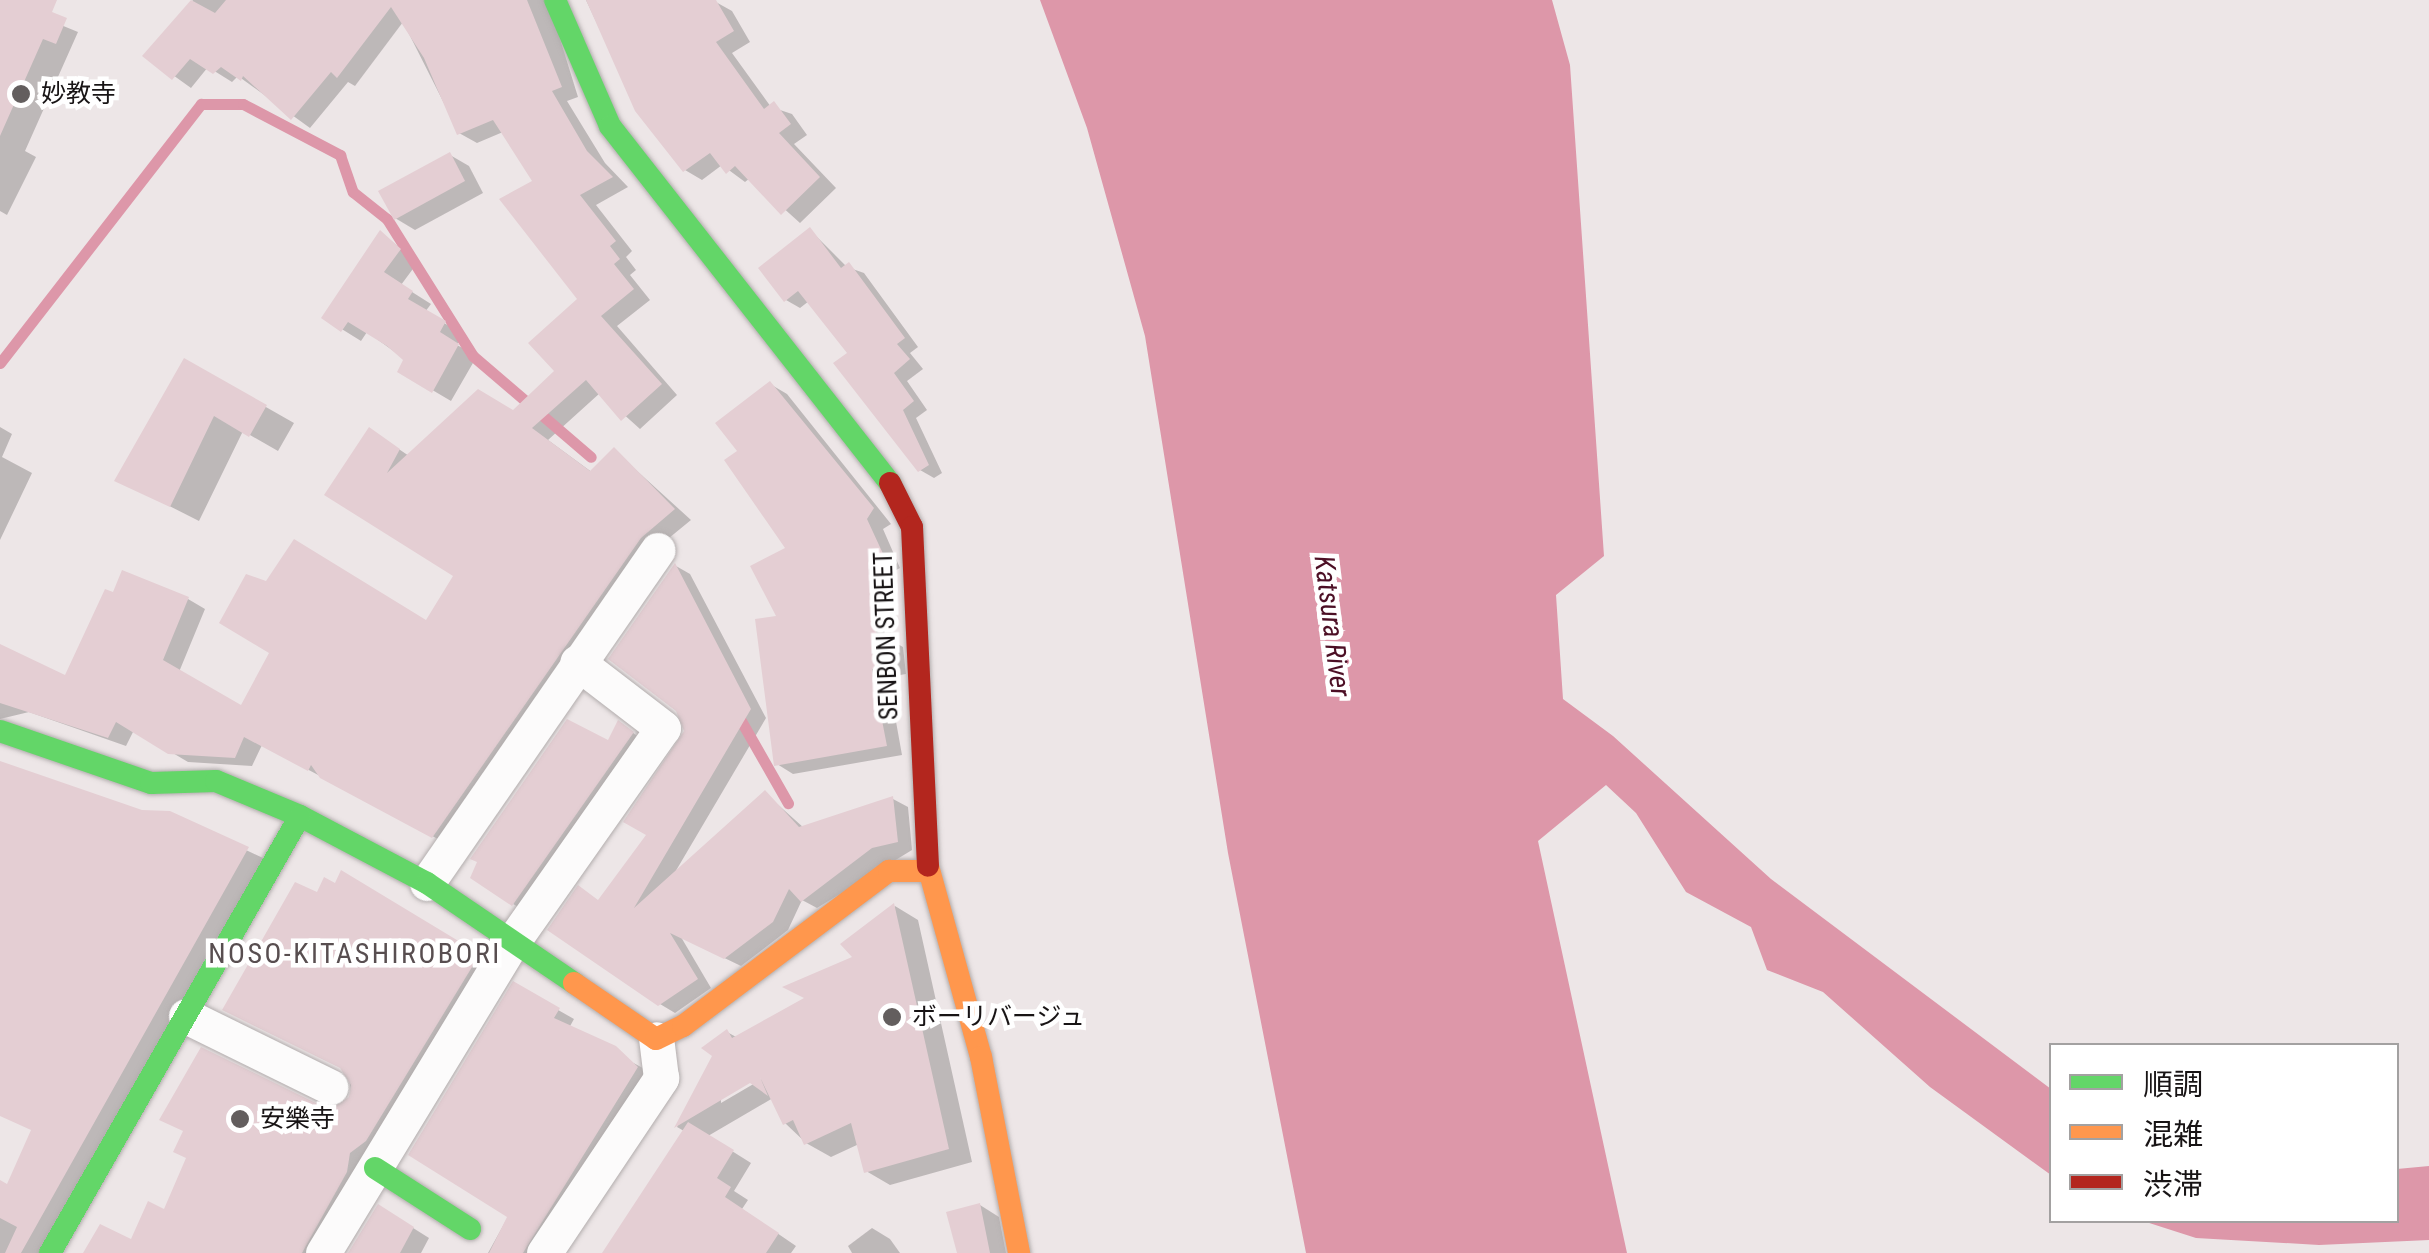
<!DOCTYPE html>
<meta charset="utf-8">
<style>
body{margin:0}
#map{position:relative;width:2429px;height:1253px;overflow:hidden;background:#ede6e7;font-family:"Roboto Condensed","Noto Sans JP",sans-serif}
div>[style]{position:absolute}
.water>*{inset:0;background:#dd97a9}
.shadow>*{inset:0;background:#0003}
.stream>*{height:11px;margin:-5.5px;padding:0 5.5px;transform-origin:5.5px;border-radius:5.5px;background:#dd97a9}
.building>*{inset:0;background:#e4ced3}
.roads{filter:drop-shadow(0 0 2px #b2adad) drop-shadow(0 0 2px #b2adad)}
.street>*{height:35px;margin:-17.5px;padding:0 17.5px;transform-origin:17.5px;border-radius:17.5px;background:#fcfbfb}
.fast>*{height:22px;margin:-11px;padding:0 11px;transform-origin:11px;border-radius:11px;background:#63d668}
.slow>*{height:22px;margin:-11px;padding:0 11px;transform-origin:11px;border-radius:11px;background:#ff974d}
.jam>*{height:22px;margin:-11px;padding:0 11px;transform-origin:11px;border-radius:11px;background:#b3261e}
.dots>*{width:28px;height:28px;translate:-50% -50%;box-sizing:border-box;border:5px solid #fff;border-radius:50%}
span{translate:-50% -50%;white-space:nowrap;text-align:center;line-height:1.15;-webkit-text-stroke:9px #fff;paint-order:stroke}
.poi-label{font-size:25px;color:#181415}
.left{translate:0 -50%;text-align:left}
.street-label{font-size:25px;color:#181415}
.water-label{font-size:28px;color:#4c0f25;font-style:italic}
.neighbourhood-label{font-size:28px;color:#584e50;letter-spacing:2.5px}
.legend{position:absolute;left:2049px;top:1043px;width:350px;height:180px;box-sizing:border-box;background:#fff;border:2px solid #a3a1a1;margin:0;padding:12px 18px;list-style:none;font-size:30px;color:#181415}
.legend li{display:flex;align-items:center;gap:20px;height:50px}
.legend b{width:50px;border:2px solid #a3a1a1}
</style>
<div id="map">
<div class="water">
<div style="clip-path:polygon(1040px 0,1552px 0,1570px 65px,1604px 556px,1556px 595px,1563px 699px,1613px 736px,1771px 879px,2051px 1089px,2051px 1175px,1930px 1087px,1823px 992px,1767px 970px,1751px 927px,1686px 892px,1636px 813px,1606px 785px,1538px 841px,1627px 1253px,1306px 1253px,1228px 853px,1145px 336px,1087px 128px)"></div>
<div style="clip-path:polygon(2429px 1166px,2429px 1240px,2319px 1245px,2196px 1238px,2143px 1221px,2396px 1220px,2397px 1169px)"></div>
</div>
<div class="shadow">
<div style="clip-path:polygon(0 0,78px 32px,25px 151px,36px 157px,7px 215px,0 211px)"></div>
<div style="clip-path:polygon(193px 0,548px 0,578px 97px,567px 101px,605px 163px,628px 187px,596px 205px,632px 251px,626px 257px,636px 270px,630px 275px,650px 300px,617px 326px,677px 395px,640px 429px,600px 393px,548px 440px,593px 473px,614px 450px,691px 520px,658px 547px,451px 846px,262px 745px,252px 766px,188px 762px,134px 730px,126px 746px,29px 712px,0 719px,0 662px,66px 679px,188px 599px,205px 609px,179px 672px,242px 709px,427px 623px,457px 576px,327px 494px,387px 441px,409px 456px,514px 413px,558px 372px,581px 299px,535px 182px,503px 132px,477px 143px,459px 133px,403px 22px,355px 86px,348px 82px,310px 128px,238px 76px,232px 82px,208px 67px,191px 88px,145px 55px)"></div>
<div style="clip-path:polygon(586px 0,714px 1px,732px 11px,750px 42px,732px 53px,771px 107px,792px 114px,807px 135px,794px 144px,836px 188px,800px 223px,750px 178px,745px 182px,722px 165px,702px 180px,685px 170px,637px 109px)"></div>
<div style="clip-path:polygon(450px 155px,469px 166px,483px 193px,415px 230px,395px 218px)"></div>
<div style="clip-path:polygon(810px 230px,847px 267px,864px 273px,918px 347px,910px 353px,923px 369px,907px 381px,927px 410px,916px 418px,942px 473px,934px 478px,920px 470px,850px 353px,809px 301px,800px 308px,786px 300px)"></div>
<div style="clip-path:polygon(381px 233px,418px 262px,401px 285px,431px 304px,425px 312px,463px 334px,457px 345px,477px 356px,451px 401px,400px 371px,406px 360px,367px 332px,361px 341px,324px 318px)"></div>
<div style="clip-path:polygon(185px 361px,294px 423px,278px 451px,243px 431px,199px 521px,118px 480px)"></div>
<div style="clip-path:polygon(770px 384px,787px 394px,891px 524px,883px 529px,900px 568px,885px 576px,892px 641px,903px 647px,906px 674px,888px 677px,902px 755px,793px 774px,777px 764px,780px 618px,789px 549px,740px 451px)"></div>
<div style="clip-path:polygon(0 427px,12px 434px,2px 457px,32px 473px,0 540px)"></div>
<div style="clip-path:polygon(676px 566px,690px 574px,766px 718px,674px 874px,765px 793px,804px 828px,893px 799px,908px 807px,912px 850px,817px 908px,802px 900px,788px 930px,741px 966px,681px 937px,711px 988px,675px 1013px,660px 1004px,600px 901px,650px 834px,687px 731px)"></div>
<div style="clip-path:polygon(628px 729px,641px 739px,522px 909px,513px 904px,609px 744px)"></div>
<div style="clip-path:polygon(0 762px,141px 813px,169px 814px,265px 859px,41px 1253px,0 1253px,0 1182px,9px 1187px,34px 1130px,0 1076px)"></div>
<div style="clip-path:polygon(342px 874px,495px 965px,320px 1253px,86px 1253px,132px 1243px,165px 1212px,321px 1109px,342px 1108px,352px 1097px,318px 895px,336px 886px)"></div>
<div style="clip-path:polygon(evenodd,895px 906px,918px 920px,972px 1162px,890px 1185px,866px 1171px,859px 1144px,831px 1157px,806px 1143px,785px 1123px,773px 1098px,708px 1136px,751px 1163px,734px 1191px,748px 1200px,742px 1209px,796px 1246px,791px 1253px,607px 1253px,684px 1131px,677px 1127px,727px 1032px,738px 1038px,807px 999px,856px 958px,895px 906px,759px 1075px,762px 1079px,721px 1103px,721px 1097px,759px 1075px)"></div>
<div style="clip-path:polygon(514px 985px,574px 1019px,569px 1028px,652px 1073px,537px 1253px,488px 1253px,509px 1215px)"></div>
<div style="clip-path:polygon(980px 1205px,999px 1217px,1006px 1253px,960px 1253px)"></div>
<div style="clip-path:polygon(394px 1216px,429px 1238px,421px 1253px,351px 1253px)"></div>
<div style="clip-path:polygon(872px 1228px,890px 1239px,900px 1253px,852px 1253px,848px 1246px)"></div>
</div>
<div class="stream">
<div style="left:0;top:363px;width:328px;rotate:-52.2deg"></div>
<div style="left:201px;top:104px;width:42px"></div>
<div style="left:243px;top:104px;width:110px;rotate:27.7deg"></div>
<div style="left:340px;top:155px;width:39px;rotate:71deg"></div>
<div style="left:353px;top:192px;width:43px;rotate:38.5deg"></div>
<div style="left:387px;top:219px;width:162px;rotate:57.9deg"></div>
<div style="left:473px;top:356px;width:155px;rotate:40.6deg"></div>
<div style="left:736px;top:712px;width:105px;rotate:60.3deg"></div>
</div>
<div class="building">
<div style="clip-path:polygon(0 0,57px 0,52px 12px,67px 18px,56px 44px,43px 39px,0 136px)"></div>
<div style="clip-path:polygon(191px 0,215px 13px,226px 0,527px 0,562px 87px,552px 91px,587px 151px,613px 177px,580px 195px,616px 241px,610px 246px,620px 259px,614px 264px,634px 289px,601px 316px,662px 384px,621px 421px,586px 380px,532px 428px,590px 471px,614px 447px,675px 509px,641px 538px,432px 838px,320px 778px,311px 765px,308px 771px,244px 737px,235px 758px,168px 754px,116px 722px,108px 738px,0 703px,0 644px,65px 675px,105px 589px,113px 592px,122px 570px,189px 597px,163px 660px,241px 705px,269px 653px,219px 623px,246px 574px,266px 581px,294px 539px,426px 620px,453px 576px,324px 495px,369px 427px,400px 449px,387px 473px,478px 389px,513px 410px,554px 371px,528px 343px,577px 299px,499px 199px,532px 181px,493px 120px,457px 135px,424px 58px,391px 7px,337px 78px,331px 72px,291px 120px,243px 76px,241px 81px,221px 67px,213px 74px,190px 59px,172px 80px,142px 56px)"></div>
<div style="clip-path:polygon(586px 0,716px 0,734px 31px,716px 42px,764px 109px,774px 101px,791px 124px,779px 133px,820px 177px,781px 215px,735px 166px,726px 174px,710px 153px,683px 172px,635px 111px)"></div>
<div style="clip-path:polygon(450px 152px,465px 181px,394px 220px,378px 191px)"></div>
<div style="clip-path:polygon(810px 227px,841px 268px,849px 262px,905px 338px,897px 344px,910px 359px,894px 373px,914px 401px,903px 410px,929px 465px,918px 472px,833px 363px,847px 353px,798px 291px,784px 302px,758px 268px)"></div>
<div style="clip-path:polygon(380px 230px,401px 249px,384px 272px,413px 291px,408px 299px,446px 321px,440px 332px,459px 344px,432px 393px,397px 372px,403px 360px,387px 346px,348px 322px,341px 332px,321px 318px)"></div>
<div style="clip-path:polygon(184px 358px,267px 405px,249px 437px,214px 416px,170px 507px,114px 481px)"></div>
<div style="clip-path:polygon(770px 381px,874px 508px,867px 519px,885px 558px,869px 566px,877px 637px,887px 635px,890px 666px,872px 669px,887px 746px,774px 766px,755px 619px,776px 616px,750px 566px,785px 548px,724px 460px,737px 451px,715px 423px)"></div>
<div style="clip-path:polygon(675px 563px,751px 709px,634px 908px,765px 790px,799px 827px,893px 796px,898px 842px,872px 848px,801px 902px,789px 889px,773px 922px,724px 959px,670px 933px,698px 979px,658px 1006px,547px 930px,578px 885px,598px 900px,646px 835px,623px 822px,684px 731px,676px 711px,608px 659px)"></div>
<div style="clip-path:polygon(567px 719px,608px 740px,618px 720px,634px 732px,512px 906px,470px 878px,477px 862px,470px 859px)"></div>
<div style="clip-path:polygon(0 761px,142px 810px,170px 811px,249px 847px,21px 1253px,5px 1253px,17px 1227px,0 1218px,0 1180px,7px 1184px,31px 1130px,0 1116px)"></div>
<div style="clip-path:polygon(341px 870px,480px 954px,366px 1141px,350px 1153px,347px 1172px,302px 1253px,83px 1253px,100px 1224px,131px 1239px,148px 1201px,164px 1209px,186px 1158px,173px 1152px,183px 1131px,159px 1120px,201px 1047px,322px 1106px,332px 1108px,349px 1097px,351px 1085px,340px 1068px,222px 1010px,295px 882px,317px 892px,324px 877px,335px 883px)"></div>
<div style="clip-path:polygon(894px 903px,949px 1149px,864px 1173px,851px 1123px,804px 1145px,793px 1120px,783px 1125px,760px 1077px,768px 1096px,750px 1083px,674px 1128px,712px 1056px,701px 1048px,727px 1029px,732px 1038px,804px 998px,782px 987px,852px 957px,840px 944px)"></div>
<div style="clip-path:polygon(513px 981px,560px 1008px,554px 1018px,616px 1046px,638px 1067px,523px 1253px,489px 1253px,507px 1217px,408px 1155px)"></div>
<div style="clip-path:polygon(688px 1122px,734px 1150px,717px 1178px,731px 1187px,725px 1197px,779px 1233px,766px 1253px,602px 1253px)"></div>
<div style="clip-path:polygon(980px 1203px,990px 1253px,957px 1253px,946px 1212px)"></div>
<div style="clip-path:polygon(378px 1204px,414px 1227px,400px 1253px,348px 1253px)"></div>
</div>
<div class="roads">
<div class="street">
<div style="left:427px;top:883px;width:405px;rotate:-55.3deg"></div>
<div style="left:186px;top:1016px;width:161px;rotate:26.2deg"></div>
<div style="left:323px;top:1253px;width:362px;rotate:-58.7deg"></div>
<div style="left:511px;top:944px;width:264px;rotate:-54.9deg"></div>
<div style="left:663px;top:728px;width:108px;rotate:-142.5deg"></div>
<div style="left:544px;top:1253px;width:211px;rotate:-56.2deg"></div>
<div style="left:661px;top:1078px;width:39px;rotate:-97deg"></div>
</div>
<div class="fast">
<div style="left:555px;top:0;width:137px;rotate:66.4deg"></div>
<div style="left:610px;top:126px;width:454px;rotate:51.9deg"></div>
<div style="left:0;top:731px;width:160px;rotate:19deg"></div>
<div style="left:151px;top:783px;width:65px;rotate:-1.8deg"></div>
<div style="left:216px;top:781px;width:91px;rotate:22.6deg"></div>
<div style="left:300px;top:816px;width:144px;rotate:27.8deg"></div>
<div style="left:427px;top:883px;width:178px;rotate:34.2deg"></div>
<div style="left:375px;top:1168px;width:113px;rotate:32.7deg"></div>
<div style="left:50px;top:1253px;width:503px;rotate:-60.23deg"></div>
</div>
<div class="slow">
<div style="left:928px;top:866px;width:198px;rotate:74.5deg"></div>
<div style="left:981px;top:1057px;width:200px;rotate:79deg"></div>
<div style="left:574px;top:983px;width:99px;rotate:34.3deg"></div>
<div style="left:656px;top:1039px;width:30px;rotate:-26deg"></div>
<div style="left:683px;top:1026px;width:258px;rotate:-37deg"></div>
<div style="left:889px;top:871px;width:39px"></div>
</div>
<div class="jam">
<div style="left:890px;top:483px;width:49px;rotate:63.4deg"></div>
<div style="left:912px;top:527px;width:339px;rotate:87.3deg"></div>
</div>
</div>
<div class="dots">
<div style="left:21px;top:94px;background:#635e5e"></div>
<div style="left:892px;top:1017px;background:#635e5e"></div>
<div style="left:240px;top:1119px;background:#635e5e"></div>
</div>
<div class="poi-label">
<span class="left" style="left:41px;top:94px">妙教寺</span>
<span class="left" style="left:912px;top:1017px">ボーリバージュ</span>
<span class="left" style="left:260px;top:1119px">安樂寺</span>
</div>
<div class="street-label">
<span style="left:887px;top:636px;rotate:-92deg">SENBON STREET</span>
</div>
<div class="water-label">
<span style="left:1332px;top:626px;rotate:83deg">Katsura River</span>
</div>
<div class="neighbourhood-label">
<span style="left:355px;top:954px">NOSO-KITASHIROBORI</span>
</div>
<ul class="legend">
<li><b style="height:12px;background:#63d668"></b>順調</li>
<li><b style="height:12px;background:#ff974d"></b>混雑</li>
<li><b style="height:12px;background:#b3261e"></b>渋滞</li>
</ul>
</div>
